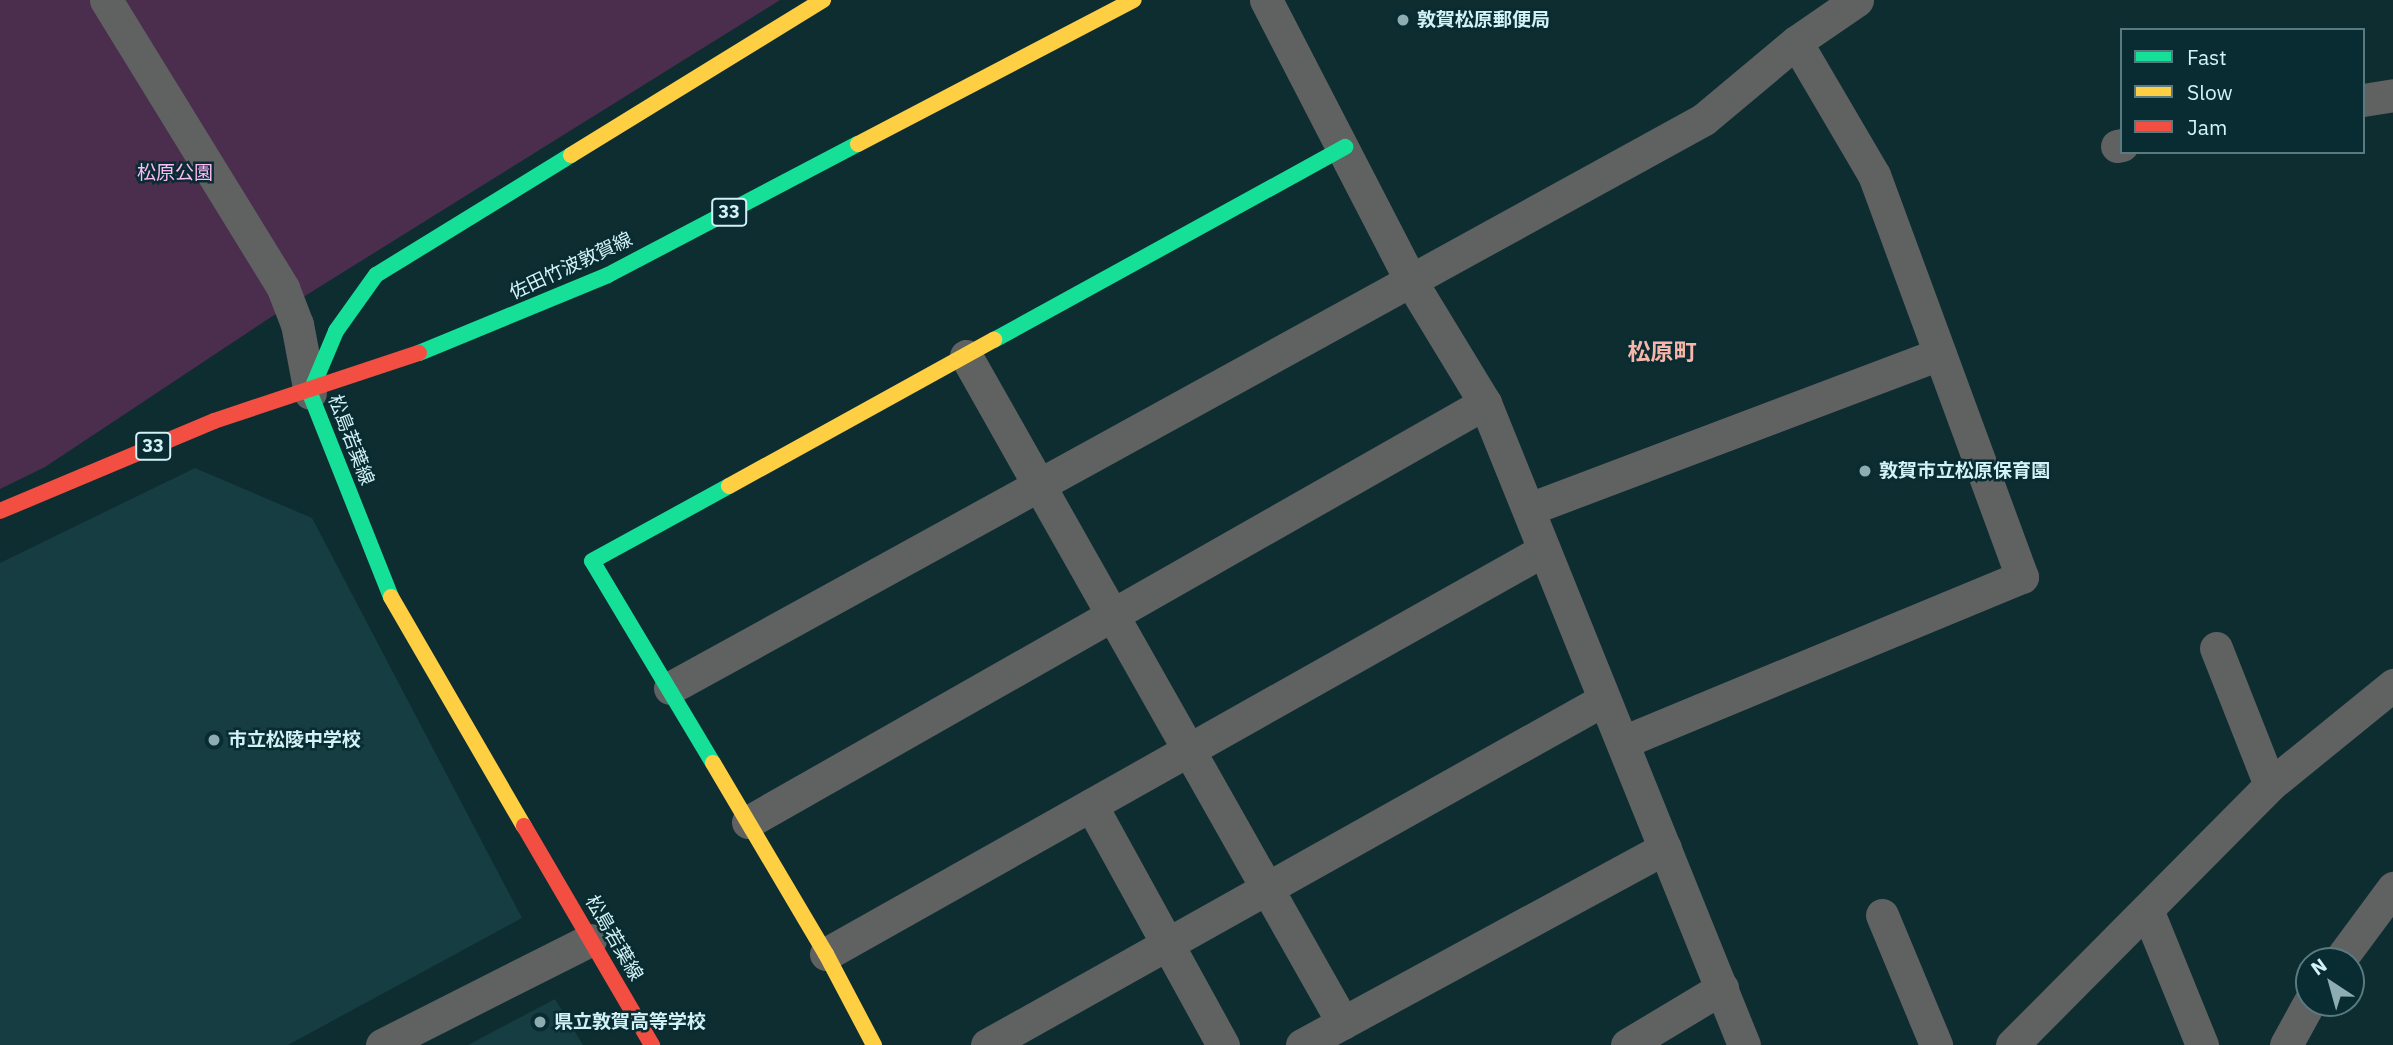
<!DOCTYPE html>
<meta charset="utf-8">
<style>
body{margin:0}
#map{position:relative;width:2393px;height:1045px;overflow:hidden;background:#0e2d31;font-family:"IBM Plex Sans","Noto Sans JP",sans-serif}
div>[style]{position:absolute}
.built>*{inset:0;background:#153d42}
.green>*{inset:0;background:#4b2d4d}
.street>*{height:33px;margin:-16.5px;padding:0 16.5px;transform-origin:16.5px;border-radius:16.5px;background:#606161}
.fast>*{height:16px;margin:-8px;padding:0 8px;transform-origin:8px;border-radius:8px;background:#16e098}
.slow>*{height:16px;margin:-8px;padding:0 8px;transform-origin:8px;border-radius:8px;background:#ffcf43}
.jam>*{height:16px;margin:-8px;padding:0 8px;transform-origin:8px;border-radius:8px;background:#f24e42}
.dots>*{width:19px;height:19px;translate:-50% -50%;box-sizing:border-box;border:4px solid #082c31;border-radius:50%}
span{translate:-50% -50%;white-space:nowrap;text-align:center;line-height:1.15;-webkit-text-stroke:5px #082c31;paint-order:stroke}
.shield-label span{padding:2px 5px;background:#082c31;border:2px solid;border-radius:5px;-webkit-text-stroke-width:0}
.shield-label{font-size:18px;color:#d2f2f7;font-weight:700}
.poi-label{font-size:19px;color:#d2f2f7;font-weight:700}
.left{translate:0 -50%;text-align:left}
.park-label{font-size:19px;color:#febbf9}
.street-label{font-size:19px;color:#d2f2f7}
.quarter-label{font-size:23px;color:#f8b5aa;font-weight:700}
.legend{position:absolute;left:2120px;top:28px;width:245px;height:126px;box-sizing:border-box;background:#082c31;border:2px solid #597b80;margin:0;padding:9px 12px;list-style:none;font-size:21px;color:#d2f2f7}
.legend li{display:flex;align-items:center;gap:14px;height:35px}
.legend b{width:35px;border:2px solid #597b80}
.north{position:absolute;left:2295px;top:947px;width:70px;height:70px;box-sizing:border-box;background:#082c31;border:2px solid #597b80;border-radius:50%;rotate:324deg;font-size:19px;font-weight:700;line-height:28px;text-align:center;color:#d2f2f7}
.north::after{content:'';display:block;margin:auto;width:24px;height:32px;background:#8dadb2;clip-path:polygon(50% 0,100% 100%,50% 72%,0 100%)}
</style>
<div id="map">
<div class="built">
<div style="clip-path:polygon(195px 468px,312px 518px,522px 918px,288px 1045px,0 1045px,0 563px)"></div>
<div style="clip-path:polygon(555px 999px,583px 1045px,468px 1045px)"></div>
</div>
<div class="green">
<div style="clip-path:polygon(0 0,780px 0,268px 319px,45px 467px,0 489px)"></div>
</div>
<div class="street">
<div style="left:106px;top:0;width:338px;rotate:58.4deg"></div>
<div style="left:283px;top:288px;width:39px;rotate:69deg"></div>
<div style="left:297px;top:324px;width:70px;rotate:79.3deg"></div>
<div style="left:1266px;top:0;width:318px;rotate:62.7deg"></div>
<div style="left:1412px;top:283px;width:140px;rotate:58.7deg"></div>
<div style="left:1485px;top:403px;width:692px;rotate:68.03deg"></div>
<div style="left:2363px;top:100px;width:30px;rotate:-9deg"></div>
<div style="left:2117px;top:146px;width:5px;rotate:-11deg"></div>
<div style="left:966px;top:356px;width:766px;rotate:60.52deg"></div>
<div style="left:1529px;top:509px;width:439px;rotate:-20.7deg"></div>
<div style="left:2216px;top:648px;width:147px;rotate:68.5deg"></div>
<div style="left:670px;top:688px;width:1180px;rotate:-28.82deg"></div>
<div style="left:1704px;top:119px;width:120px;rotate:-39.9deg"></div>
<div style="left:1796px;top:42px;width:74px;rotate:-34.5deg"></div>
<div style="left:1623px;top:742px;width:432px;rotate:-22.5deg"></div>
<div style="left:2022px;top:577px;width:428px;rotate:-110.2deg"></div>
<div style="left:1874px;top:175px;width:154px;rotate:-120.4deg"></div>
<div style="left:1091px;top:805px;width:274px;rotate:61.2deg"></div>
<div style="left:748px;top:822px;width:848px;rotate:-29.62deg"></div>
<div style="left:2148px;top:912px;width:144px;rotate:67.9deg"></div>
<div style="left:1882px;top:915px;width:141px;rotate:67.4deg"></div>
<div style="left:826px;top:954px;width:824px;rotate:-29.37deg"></div>
<div style="left:2339px;top:961px;width:91px;rotate:-53.5deg"></div>
<div style="left:382px;top:1045px;width:233px;rotate:-26.8deg"></div>
<div style="left:987px;top:1045px;width:706px;rotate:-29.25deg"></div>
<div style="left:1302px;top:1045px;width:413px;rotate:-28.5deg"></div>
<div style="left:1627px;top:1045px;width:111px;rotate:-31deg"></div>
<div style="left:2012px;top:1045px;width:366px;rotate:-45.2deg"></div>
<div style="left:2270px;top:785px;width:159px;rotate:-39.1deg"></div>
<div style="left:2286px;top:1045px;width:48px;rotate:-61.3deg"></div>
</div>
<div class="fast">
<div style="left:994px;top:340px;width:401px;rotate:-28.8deg"></div>
<div style="left:419px;top:353px;width:204px;rotate:-22.4deg"></div>
<div style="left:608px;top:275px;width:282px;rotate:-27.7deg"></div>
<div style="left:391px;top:597px;width:219px;rotate:-111.7deg"></div>
<div style="left:310px;top:393px;width:67px;rotate:-67.2deg"></div>
<div style="left:336px;top:331px;width:69px;rotate:-54.5deg"></div>
<div style="left:376px;top:275px;width:229px;rotate:-31.6deg"></div>
<div style="left:713px;top:763px;width:235px;rotate:-120.9deg"></div>
<div style="left:592px;top:561px;width:156px;rotate:-28.7deg"></div>
</div>
<div class="slow">
<div style="left:858px;top:144px;width:311px;rotate:-27.6deg"></div>
<div style="left:571px;top:155px;width:296px;rotate:-31.6deg"></div>
<div style="left:729px;top:486px;width:303px;rotate:-28.9deg"></div>
<div style="left:391px;top:597px;width:265px;rotate:59.9deg"></div>
<div style="left:713px;top:763px;width:222px;rotate:59.4deg"></div>
<div style="left:826px;top:954px;width:103px;rotate:62.2deg"></div>
</div>
<div class="jam">
<div style="left:0;top:511px;width:232px;rotate:-22.8deg"></div>
<div style="left:214px;top:421px;width:216px;rotate:-18.4deg"></div>
<div style="left:524px;top:826px;width:254px;rotate:59.7deg"></div>
</div>
<div class="dots">
<div style="left:1403px;top:20px;background:#8dadb2"></div>
<div style="left:1865px;top:471px;background:#8dadb2"></div>
<div style="left:214px;top:740px;background:#8dadb2"></div>
<div style="left:540px;top:1022px;background:#8dadb2"></div>
</div>
<div class="shield-label">
<span style="left:729px;top:212px">33</span>
<span style="left:153px;top:446px">33</span>
</div>
<div class="poi-label">
<span class="left" style="left:1417px;top:20px">敦賀松原郵便局</span>
<span class="left" style="left:1879px;top:471px">敦賀市立松原保育園</span>
<span class="left" style="left:228px;top:740px">市立松陵中学校</span>
<span class="left" style="left:554px;top:1022px">県立敦賀高等学校</span>
</div>
<div class="park-label">
<span style="left:175px;top:173px">松原公園</span>
</div>
<div class="street-label">
<span style="left:571px;top:266px;rotate:-25deg">佐田竹波敦賀線</span>
<span style="left:351px;top:440px;rotate:69deg">松島若葉線</span>
<span style="left:614px;top:938px;rotate:60deg">松島若葉線</span>
</div>
<div class="quarter-label">
<span style="left:1662px;top:351px">松原町</span>
</div>
<ul class="legend">
<li><b style="height:9px;background:#16e098"></b>Fast</li>
<li><b style="height:9px;background:#ffcf43"></b>Slow</li>
<li><b style="height:9px;background:#f24e42"></b>Jam</li>
</ul>
<div class="north">N</div>
</div>
